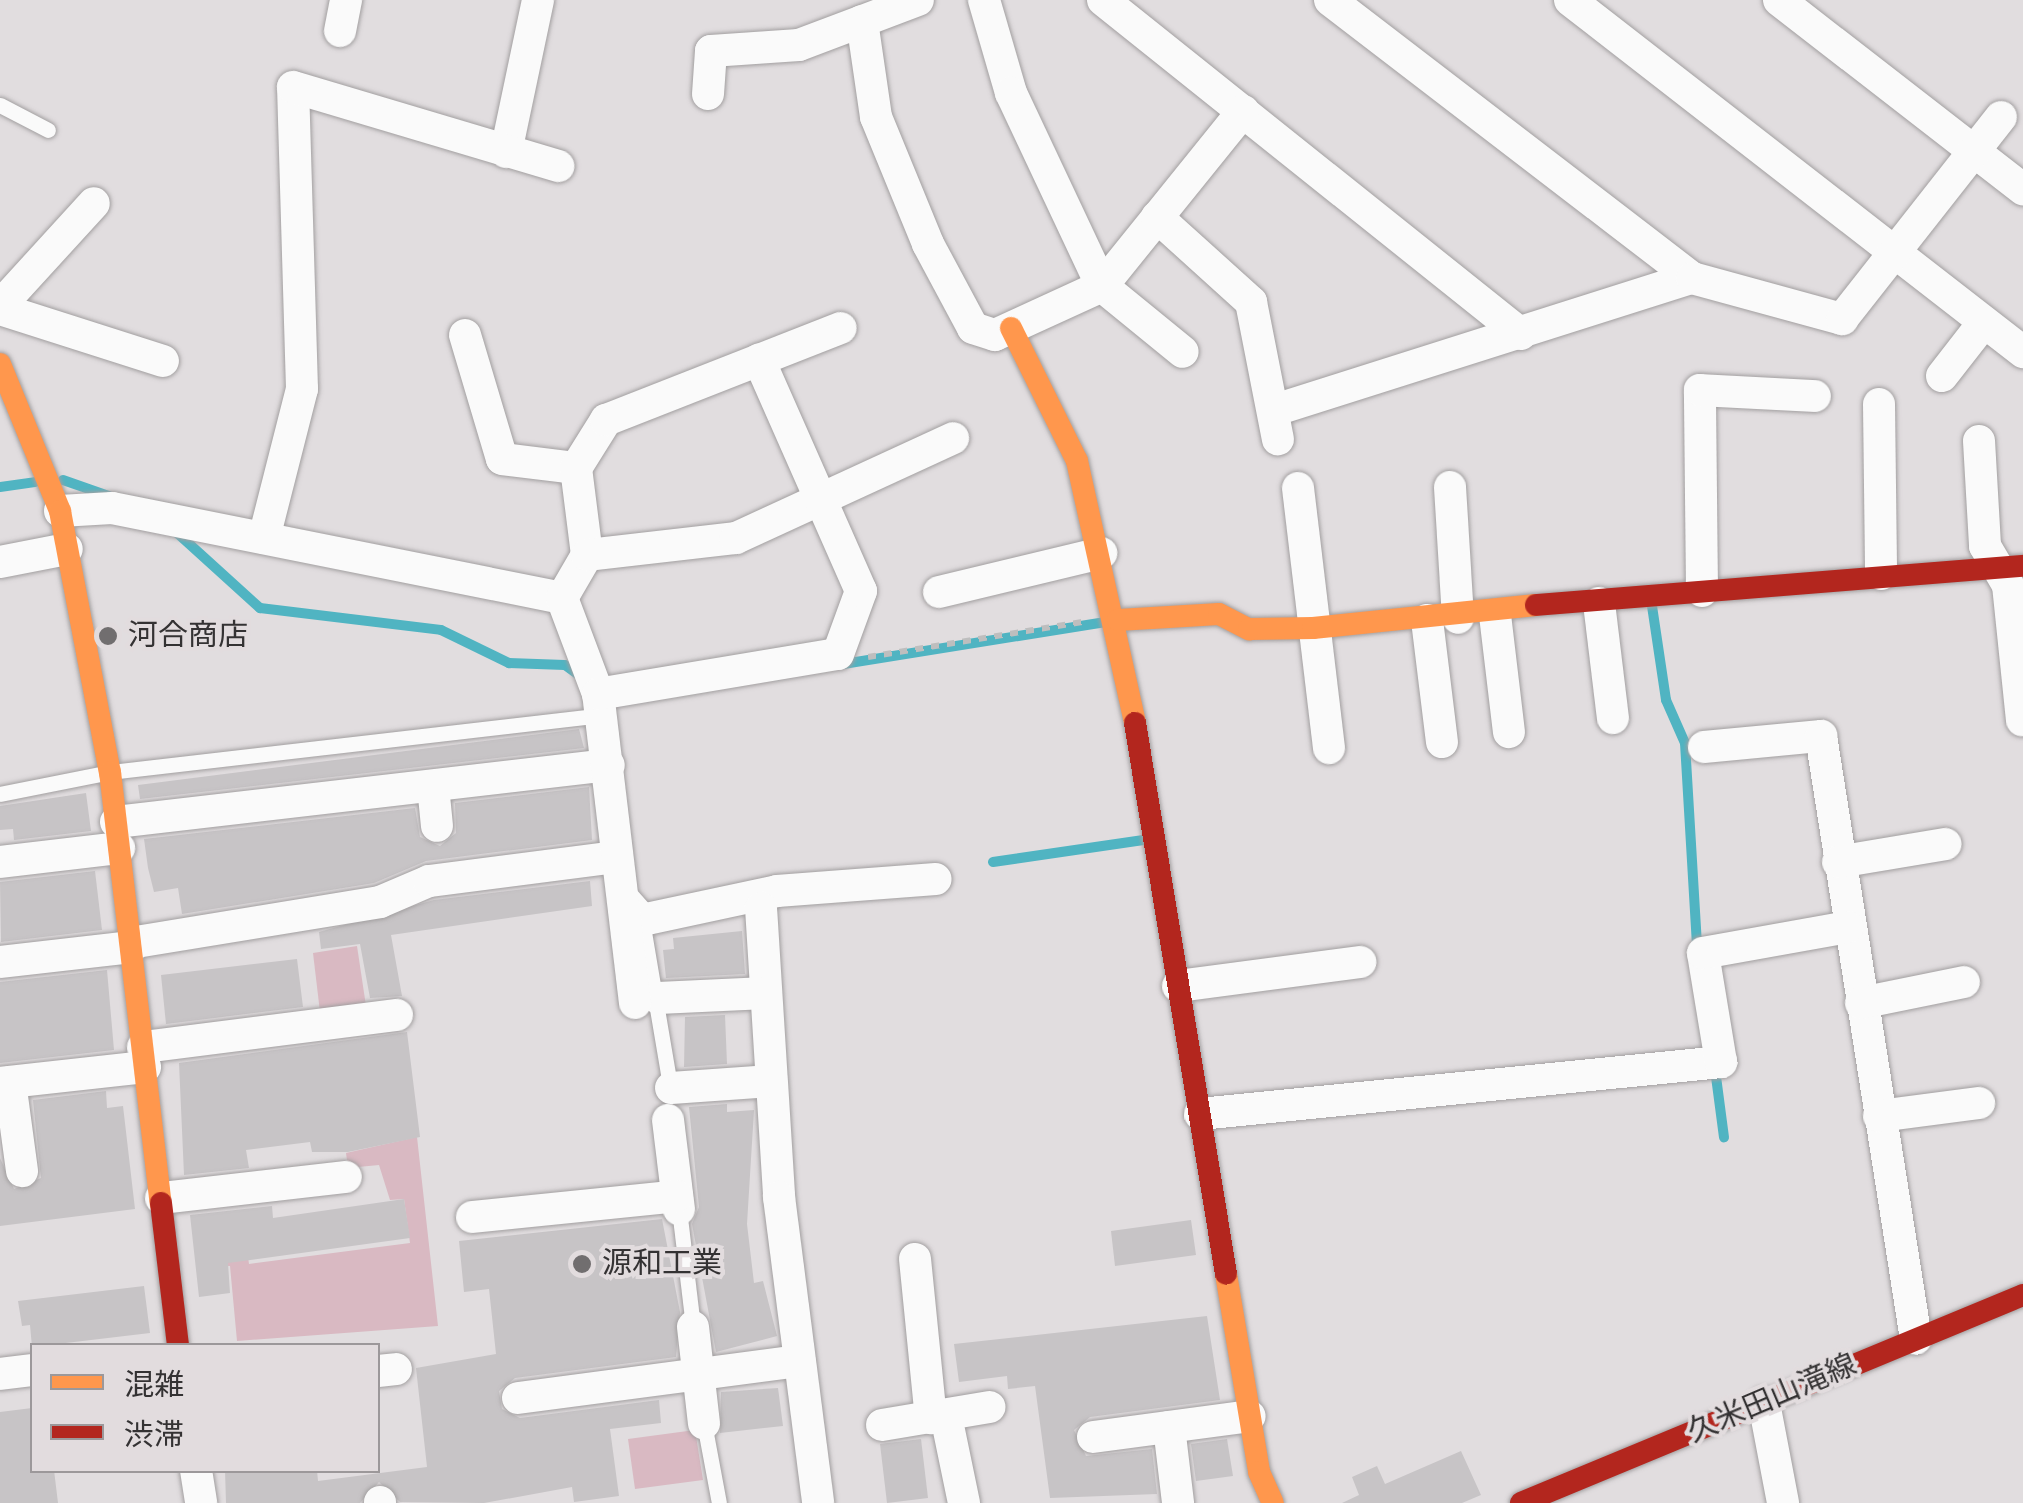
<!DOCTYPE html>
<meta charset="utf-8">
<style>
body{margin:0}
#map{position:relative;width:2023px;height:1503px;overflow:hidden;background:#e1dddf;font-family:"Varela Round","Noto Sans JP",sans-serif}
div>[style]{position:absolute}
.green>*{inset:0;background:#d9b9c2}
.stream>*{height:10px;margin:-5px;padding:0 5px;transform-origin:5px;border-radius:5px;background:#50b4c2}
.building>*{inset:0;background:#c7c4c6}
.path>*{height:6px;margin-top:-3px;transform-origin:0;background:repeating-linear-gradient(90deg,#bebebe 0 8px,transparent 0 16px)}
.roads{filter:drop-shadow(0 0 2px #a29fa0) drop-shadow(0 0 2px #a29fa0)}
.lane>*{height:15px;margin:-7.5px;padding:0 7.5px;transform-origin:7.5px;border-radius:7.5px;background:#fafafa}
.street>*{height:32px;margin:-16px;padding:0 16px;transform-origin:16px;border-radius:16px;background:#fafafa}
.slow>*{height:22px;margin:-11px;padding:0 11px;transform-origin:11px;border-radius:11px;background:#ff974d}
.jam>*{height:22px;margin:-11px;padding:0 11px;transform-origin:11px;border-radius:11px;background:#b3261e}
.dots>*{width:28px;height:28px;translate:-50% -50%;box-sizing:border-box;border:5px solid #e2dcde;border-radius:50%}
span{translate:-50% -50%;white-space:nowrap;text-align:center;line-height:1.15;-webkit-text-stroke:8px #e2dcde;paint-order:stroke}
.poi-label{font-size:30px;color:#343233}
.left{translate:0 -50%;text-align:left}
.street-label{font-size:30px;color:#343233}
.legend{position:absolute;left:30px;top:1343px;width:350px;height:130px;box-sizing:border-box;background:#e2dcde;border:2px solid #9c989a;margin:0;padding:12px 18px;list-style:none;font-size:30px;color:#343233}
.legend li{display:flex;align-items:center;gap:20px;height:50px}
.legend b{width:50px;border:2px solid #9c989a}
</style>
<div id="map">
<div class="green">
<div style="clip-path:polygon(357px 946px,366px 1006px,320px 1012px,313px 953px)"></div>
<div style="clip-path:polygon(417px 1137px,438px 1326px,237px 1341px,230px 1266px,221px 1266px,244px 1230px,249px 1264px,410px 1243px,404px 1199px,390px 1200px,379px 1165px,348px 1168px,346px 1153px)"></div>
<div style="clip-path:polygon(695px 1430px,703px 1480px,635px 1489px,628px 1439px)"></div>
</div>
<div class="stream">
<div style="left:63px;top:480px;width:49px;rotate:19.2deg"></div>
<div style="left:0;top:487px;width:35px;rotate:-8deg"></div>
<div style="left:175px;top:531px;width:115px;rotate:42.2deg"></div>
<div style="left:260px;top:608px;width:182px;rotate:6.9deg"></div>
<div style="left:441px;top:630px;width:76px;rotate:25.9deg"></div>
<div style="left:509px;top:663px;width:56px;rotate:2deg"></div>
<div style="left:565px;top:665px;width:17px;rotate:36deg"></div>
<div style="left:1652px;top:606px;width:95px;rotate:81.5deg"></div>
<div style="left:1666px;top:700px;width:47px;rotate:66.2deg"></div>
<div style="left:1685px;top:743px;width:202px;rotate:86.6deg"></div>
<div style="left:837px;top:665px;width:272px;rotate:-9.1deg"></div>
<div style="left:993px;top:862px;width:152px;rotate:-8.3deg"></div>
<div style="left:1715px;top:1069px;width:69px;rotate:82.5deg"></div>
</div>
<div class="building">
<div style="clip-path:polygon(579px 729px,584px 748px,140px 799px,138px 785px)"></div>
<div style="clip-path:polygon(589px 787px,592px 840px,426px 861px,374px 883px,182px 914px,178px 888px,154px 892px,148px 868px,144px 839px,415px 808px,420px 837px,440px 846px,456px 833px,455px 803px)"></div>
<div style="clip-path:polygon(86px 793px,91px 831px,14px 840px,13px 829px,0 830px,0 806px)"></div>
<div style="clip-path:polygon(95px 871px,102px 930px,1px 942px,0 882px)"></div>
<div style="clip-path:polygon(590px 881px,592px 906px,391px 935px,402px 996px,370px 998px,360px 944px,321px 949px,319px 932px,434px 900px)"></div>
<div style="clip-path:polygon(742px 931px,745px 974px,666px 978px,663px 950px,674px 949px,673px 938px)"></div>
<div style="clip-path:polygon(297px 959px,303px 1007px,166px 1024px,161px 975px)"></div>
<div style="clip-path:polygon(107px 970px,114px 1050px,0 1063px,0 982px)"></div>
<div style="clip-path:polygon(725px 1015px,727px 1064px,684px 1067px,685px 1017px)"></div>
<div style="clip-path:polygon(407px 1032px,420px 1137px,348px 1152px,312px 1152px,310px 1142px,246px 1150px,249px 1168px,184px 1175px,179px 1063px)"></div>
<div style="clip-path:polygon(106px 1091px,107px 1108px,123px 1106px,135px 1209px,0 1226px,0 1158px,14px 1189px,41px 1178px,33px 1100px)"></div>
<div style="clip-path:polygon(727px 1104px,727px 1112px,754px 1110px,747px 1224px,754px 1283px,763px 1281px,777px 1336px,716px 1352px,692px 1224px,699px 1207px,689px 1107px)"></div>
<div style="clip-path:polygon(404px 1199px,410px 1238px,228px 1263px,230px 1293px,199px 1297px,190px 1215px,272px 1206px,273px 1218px)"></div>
<div style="clip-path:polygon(662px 1219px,680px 1312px,676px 1357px,515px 1378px,499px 1391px,502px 1409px,520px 1418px,659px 1400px,661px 1423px,610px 1429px,619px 1496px,574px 1502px,572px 1487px,484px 1503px,400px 1502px,379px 1482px,360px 1503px,226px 1503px,225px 1470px,317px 1470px,318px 1481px,427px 1467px,416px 1368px,496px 1354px,489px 1289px,464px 1292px,459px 1241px)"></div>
<div style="clip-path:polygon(1191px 1220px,1196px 1255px,1115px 1266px,1111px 1231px)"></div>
<div style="clip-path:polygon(144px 1286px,150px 1333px,32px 1347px,30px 1325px,22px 1326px,18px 1301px)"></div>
<div style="clip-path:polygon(1207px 1316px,1220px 1400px,1090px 1417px,1074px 1430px,1086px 1456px,1152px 1449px,1157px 1494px,1050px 1498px,1035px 1386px,1008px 1389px,1007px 1376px,959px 1382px,954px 1344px)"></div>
<div style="clip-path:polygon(778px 1388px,783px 1426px,720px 1433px,721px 1392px)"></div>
<div style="clip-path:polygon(32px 1408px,32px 1470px,54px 1470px,58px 1503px,0 1503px,0 1412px)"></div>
<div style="clip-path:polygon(921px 1439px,928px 1498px,887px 1503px,880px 1444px)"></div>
<div style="clip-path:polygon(1227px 1439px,1233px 1476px,1196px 1481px,1191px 1444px)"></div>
<div style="clip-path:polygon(1461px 1451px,1481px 1495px,1462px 1503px,1342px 1503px,1359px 1495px,1352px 1477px,1377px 1466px,1385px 1484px)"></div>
</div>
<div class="path">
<div style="left:868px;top:657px;width:217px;rotate:-9.3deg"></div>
</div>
<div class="roads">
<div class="lane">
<div style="left:0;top:105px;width:54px;rotate:27.5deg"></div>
<div style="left:0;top:794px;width:112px;rotate:-11.3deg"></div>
<div style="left:110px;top:772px;width:494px;rotate:-6.6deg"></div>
<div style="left:642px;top:920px;width:174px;rotate:80.4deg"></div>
<div style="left:679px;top:1209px;width:119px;rotate:83.2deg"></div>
<div style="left:704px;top:1423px;width:81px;rotate:79.4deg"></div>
</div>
<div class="street">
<div style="left:984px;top:0;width:97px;rotate:73.8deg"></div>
<div style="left:1011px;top:93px;width:213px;rotate:64.8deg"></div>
<div style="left:1102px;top:286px;width:104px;rotate:39.2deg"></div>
<div style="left:1103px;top:0;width:535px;rotate:38.63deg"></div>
<div style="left:1330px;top:0;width:456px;rotate:37.5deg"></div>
<div style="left:1570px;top:0;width:574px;rotate:37.85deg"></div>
<div style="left:1779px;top:0;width:309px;rotate:37.8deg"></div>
<div style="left:862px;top:21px;width:97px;rotate:81.7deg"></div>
<div style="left:876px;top:117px;width:137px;rotate:67.7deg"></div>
<div style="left:928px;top:244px;width:95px;rotate:61.8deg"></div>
<div style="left:973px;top:328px;width:23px;rotate:18deg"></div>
<div style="left:995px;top:335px;width:118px;rotate:-24.6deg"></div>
<div style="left:1102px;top:286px;width:225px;rotate:-51.1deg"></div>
<div style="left:340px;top:31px;width:32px;rotate:-79deg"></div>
<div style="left:708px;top:94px;width:43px;rotate:-86deg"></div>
<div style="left:711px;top:51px;width:88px;rotate:-3.9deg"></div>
<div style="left:799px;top:45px;width:127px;rotate:-20.7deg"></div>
<div style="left:506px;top:152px;width:155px;rotate:-78.1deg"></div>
<div style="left:1157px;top:217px;width:127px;rotate:42.1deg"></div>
<div style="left:1251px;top:302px;width:140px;rotate:78.9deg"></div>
<div style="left:0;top:306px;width:139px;rotate:-47.6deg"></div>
<div style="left:0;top:309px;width:171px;rotate:17.7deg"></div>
<div style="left:465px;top:335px;width:129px;rotate:73.4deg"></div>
<div style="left:502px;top:459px;width:75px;rotate:6.9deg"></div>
<div style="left:1942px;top:376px;width:68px;rotate:-52.1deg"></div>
<div style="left:1879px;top:404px;width:170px;rotate:89.3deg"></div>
<div style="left:1278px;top:409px;width:434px;rotate:-17.6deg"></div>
<div style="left:1692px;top:278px;width:156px;rotate:15.3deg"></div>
<div style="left:1842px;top:319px;width:257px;rotate:-51.8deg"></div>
<div style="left:1979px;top:441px;width:105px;rotate:86.7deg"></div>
<div style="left:1985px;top:546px;width:45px;rotate:59.5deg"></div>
<div style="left:2008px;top:585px;width:136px;rotate:84.1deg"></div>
<div style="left:1450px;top:487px;width:131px;rotate:86.5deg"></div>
<div style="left:1298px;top:488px;width:262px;rotate:83.2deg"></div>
<div style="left:60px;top:511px;width:52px;rotate:-3.3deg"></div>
<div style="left:112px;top:508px;width:459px;rotate:11.3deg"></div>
<div style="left:562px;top:598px;width:103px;rotate:69.4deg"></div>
<div style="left:264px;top:538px;width:154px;rotate:-75.7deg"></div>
<div style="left:302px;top:389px;width:302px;rotate:-91.7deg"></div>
<div style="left:293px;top:87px;width:277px;rotate:16.6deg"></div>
<div style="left:587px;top:555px;width:88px;rotate:-97.2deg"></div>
<div style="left:576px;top:468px;width:57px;rotate:-58deg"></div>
<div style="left:606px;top:420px;width:252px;rotate:-21.4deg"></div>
<div style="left:0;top:562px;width:68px;rotate:-11deg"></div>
<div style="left:1702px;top:591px;width:201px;rotate:-90.6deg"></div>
<div style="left:1700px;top:390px;width:115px;rotate:3deg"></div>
<div style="left:939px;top:592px;width:167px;rotate:-13.5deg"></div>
<div style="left:562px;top:598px;width:50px;rotate:-59.8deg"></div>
<div style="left:587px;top:555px;width:150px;rotate:-6.5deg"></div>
<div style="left:736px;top:538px;width:239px;rotate:-24.7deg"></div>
<div style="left:1599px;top:603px;width:116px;rotate:83.1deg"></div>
<div style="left:1495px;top:615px;width:118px;rotate:83.2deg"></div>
<div style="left:1427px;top:620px;width:123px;rotate:83deg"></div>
<div style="left:1704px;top:747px;width:118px;rotate:-5.4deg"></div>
<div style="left:1821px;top:736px;width:610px;rotate:81.05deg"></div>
<div style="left:433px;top:786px;width:40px;rotate:84.3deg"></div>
<div style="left:116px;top:822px;width:496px;rotate:-6.6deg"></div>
<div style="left:0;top:862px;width:120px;rotate:-6.7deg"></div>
<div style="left:1838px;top:862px;width:109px;rotate:-9.5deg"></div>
<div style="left:626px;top:902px;width:24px;rotate:48deg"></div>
<div style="left:642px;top:920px;width:138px;rotate:-12.1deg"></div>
<div style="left:777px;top:891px;width:159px;rotate:-4.3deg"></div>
<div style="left:761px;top:908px;width:290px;rotate:86.4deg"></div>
<div style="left:779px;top:1197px;width:308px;rotate:82.7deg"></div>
<div style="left:130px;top:943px;width:253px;rotate:-9.3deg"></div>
<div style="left:380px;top:902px;width:53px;rotate:-23.2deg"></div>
<div style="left:429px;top:881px;width:189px;rotate:-7.3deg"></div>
<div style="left:0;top:962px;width:132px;rotate:-6.5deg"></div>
<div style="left:1178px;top:986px;width:184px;rotate:-7.5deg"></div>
<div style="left:658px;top:998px;width:108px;rotate:-2.7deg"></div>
<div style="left:635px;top:1003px;width:311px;rotate:-96.8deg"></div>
<div style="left:598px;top:694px;width:243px;rotate:-9.5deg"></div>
<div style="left:838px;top:654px;width:67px;rotate:-69.9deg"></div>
<div style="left:861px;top:591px;width:253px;rotate:-113.8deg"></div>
<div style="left:1861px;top:1003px;width:105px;rotate:-11.5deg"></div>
<div style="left:143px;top:1047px;width:256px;rotate:-7.2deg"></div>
<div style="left:10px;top:1082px;width:90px;rotate:82.3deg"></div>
<div style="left:0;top:1083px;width:146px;rotate:-6.3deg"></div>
<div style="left:671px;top:1088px;width:100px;rotate:-4deg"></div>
<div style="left:1200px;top:1114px;width:524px;rotate:-5.7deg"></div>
<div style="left:1721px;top:1062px;width:110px;rotate:-99.4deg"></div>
<div style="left:1703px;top:953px;width:147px;rotate:-10.2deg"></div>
<div style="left:1879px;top:1116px;width:101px;rotate:-7.4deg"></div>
<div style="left:668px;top:1120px;width:90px;rotate:83deg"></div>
<div style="left:161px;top:1198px;width:186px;rotate:-6.5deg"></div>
<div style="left:472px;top:1217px;width:206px;rotate:-5.8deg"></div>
<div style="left:915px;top:1259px;width:160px;rotate:84.3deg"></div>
<div style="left:693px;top:1327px;width:97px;rotate:83.5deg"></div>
<div style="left:378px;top:1371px;width:18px;rotate:-6deg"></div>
<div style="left:0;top:1374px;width:32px;rotate:-7deg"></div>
<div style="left:518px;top:1398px;width:284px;rotate:-7.5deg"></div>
<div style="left:1764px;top:1403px;width:102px;rotate:79.2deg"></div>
<div style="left:946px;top:1416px;width:89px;rotate:78.3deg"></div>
<div style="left:882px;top:1425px;width:109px;rotate:-9.5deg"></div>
<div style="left:1169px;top:1427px;width:77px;rotate:83.2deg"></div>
<div style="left:1093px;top:1437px;width:158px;rotate:-7.6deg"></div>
<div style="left:196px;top:1470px;width:33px;rotate:81deg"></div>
<div style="left:380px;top:1502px;width:1px;rotate:90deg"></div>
</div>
<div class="slow">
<div style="left:1011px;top:328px;width:148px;rotate:63.6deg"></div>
<div style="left:1077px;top:461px;width:268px;rotate:77.5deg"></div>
<div style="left:0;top:364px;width:159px;rotate:67.8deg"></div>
<div style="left:60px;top:511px;width:266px;rotate:79.2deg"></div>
<div style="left:110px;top:772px;width:434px;rotate:83.3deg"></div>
<div style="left:1118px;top:620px;width:101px;rotate:-3.4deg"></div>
<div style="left:1219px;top:614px;width:34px;rotate:27deg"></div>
<div style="left:1249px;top:629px;width:64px;rotate:-0.9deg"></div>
<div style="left:1313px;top:628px;width:224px;rotate:-5.9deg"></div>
<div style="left:1226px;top:1274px;width:201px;rotate:80.5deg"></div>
<div style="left:1259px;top:1472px;width:34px;rotate:66deg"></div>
</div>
<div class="jam">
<div style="left:1536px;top:605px;width:489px;rotate:-4.6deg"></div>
<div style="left:1135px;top:723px;width:558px;rotate:80.62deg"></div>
<div style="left:161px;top:1203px;width:144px;rotate:83.2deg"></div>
<div style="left:1521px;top:1503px;width:543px;rotate:-22.51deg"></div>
</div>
</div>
<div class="dots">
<div style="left:108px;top:636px;background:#716e6f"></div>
<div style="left:582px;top:1264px;background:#716e6f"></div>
</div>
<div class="poi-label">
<span class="left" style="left:128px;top:636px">河合商店</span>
<span class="left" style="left:602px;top:1264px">源和工業</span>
</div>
<div class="street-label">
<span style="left:1772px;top:1399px;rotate:-23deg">久米田山滝線</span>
</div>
<ul class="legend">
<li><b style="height:12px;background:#ff974d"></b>混雑</li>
<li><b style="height:12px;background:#b3261e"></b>渋滞</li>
</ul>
</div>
